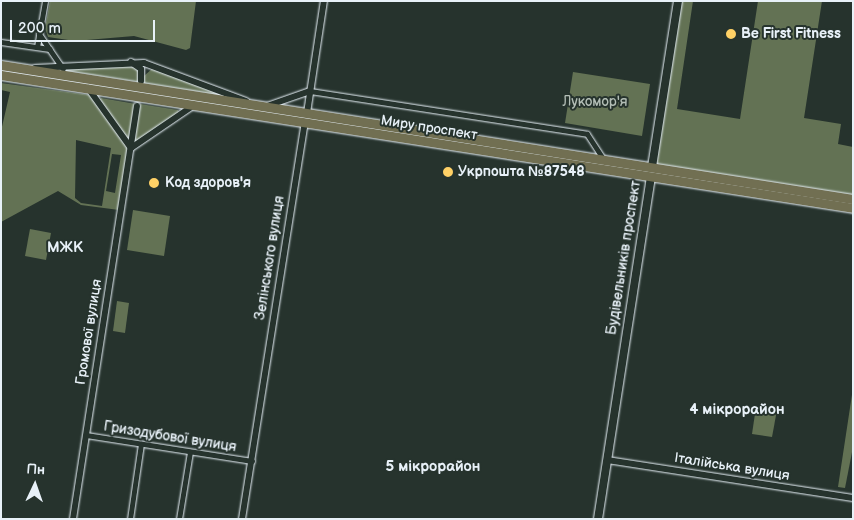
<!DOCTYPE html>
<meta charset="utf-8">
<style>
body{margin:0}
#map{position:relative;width:854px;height:520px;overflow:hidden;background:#26332d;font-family:"Balsamiq Sans",sans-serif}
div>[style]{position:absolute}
.green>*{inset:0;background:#637254}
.roads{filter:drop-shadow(0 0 1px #e8f1f8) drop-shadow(0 0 1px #e8f1f8)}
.minor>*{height:5px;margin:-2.5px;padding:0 2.5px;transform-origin:2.5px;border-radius:2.5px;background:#26332d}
.tertiary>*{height:6px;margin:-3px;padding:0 3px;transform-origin:3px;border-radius:3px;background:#26332d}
.secondary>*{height:8px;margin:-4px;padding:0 4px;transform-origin:4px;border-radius:4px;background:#26332d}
.trunk>*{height:9px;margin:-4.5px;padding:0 4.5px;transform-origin:4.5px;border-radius:4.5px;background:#716f52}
.dots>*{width:14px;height:14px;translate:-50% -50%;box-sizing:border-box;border:2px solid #26332d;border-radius:50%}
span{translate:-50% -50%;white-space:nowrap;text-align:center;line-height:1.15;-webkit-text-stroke:4px #26332d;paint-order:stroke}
.poi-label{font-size:14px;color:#e8f1f8;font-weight:700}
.left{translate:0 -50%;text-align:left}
.park-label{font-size:14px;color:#b3beb6}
.street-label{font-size:14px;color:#e8f1f8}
.neighbourhood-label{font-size:15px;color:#e8f1f8;font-weight:700}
.frame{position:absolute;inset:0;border:2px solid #e8f1f8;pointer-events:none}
.north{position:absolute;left:10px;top:460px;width:50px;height:50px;-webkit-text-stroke:4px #26332d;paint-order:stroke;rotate:3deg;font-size:14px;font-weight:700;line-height:20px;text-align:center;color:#e8f1f8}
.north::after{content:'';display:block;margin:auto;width:18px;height:22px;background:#e8f1f8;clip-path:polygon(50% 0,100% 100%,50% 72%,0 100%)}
.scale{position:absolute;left:10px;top:20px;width:145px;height:22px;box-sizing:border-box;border:2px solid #e8f1f8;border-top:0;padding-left:6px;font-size:15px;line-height:18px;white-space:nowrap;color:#e8f1f8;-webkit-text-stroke:4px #26332d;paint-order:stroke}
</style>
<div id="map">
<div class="green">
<div style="clip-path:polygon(50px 1px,196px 1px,190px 48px,186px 50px,134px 36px,75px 41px,48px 37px,45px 28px)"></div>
<div style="clip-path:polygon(681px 1px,693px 1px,677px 109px,740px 119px,758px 1px,822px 1px,804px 118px,841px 124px,838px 144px,853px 147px,853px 195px,655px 164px)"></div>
<div style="clip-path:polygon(129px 64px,139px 70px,139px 82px,67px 71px,65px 68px)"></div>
<div style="clip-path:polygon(153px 68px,231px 97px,143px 83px,144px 76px)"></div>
<div style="clip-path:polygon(573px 72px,650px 84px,642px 136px,565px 123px)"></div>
<div style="clip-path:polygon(evenodd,1px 83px,90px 95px,129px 149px,119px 210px,81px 205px,58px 191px,1px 222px,1px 131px,10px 92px,1px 90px,1px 83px,76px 140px,111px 148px,102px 206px,81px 203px,75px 198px,76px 140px,1px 83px,112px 154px,121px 155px,115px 193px,106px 191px,112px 154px)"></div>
<div style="clip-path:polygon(101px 98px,136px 104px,130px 142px,99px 100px)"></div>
<div style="clip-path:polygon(140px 104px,178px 110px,179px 113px,134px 144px)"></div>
<div style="clip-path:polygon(133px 210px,170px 216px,164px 256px,127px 250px)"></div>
<div style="clip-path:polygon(30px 229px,51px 233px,46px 260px,25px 256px)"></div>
<div style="clip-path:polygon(117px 301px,129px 303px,125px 333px,113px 331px)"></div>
<div style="clip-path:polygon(853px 388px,853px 447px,845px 488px,838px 487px)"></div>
<div style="clip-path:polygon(756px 407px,777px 410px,772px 437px,752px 434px)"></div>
</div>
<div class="roads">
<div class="minor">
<div style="left:39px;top:34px;width:42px;rotate:55.6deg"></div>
<div style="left:1px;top:42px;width:49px;rotate:8.3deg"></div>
<div style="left:37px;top:47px;width:47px;rotate:-80.1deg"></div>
<div style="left:310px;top:91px;width:280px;rotate:8.8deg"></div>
<div style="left:587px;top:134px;width:30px;rotate:57deg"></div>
<div style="left:86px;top:435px;width:168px;rotate:8.9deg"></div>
<div style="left:130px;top:519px;width:76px;rotate:-81.7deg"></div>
<div style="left:179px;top:519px;width:68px;rotate:-80.7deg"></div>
</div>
<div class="tertiary">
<div style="left:131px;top:62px;width:12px;rotate:35deg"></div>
<div style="left:141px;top:69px;width:12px;rotate:90deg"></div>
<div style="left:35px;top:68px;width:109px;rotate:-2.6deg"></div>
<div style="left:144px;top:63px;width:109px;rotate:20.4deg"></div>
<div style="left:88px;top:88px;width:74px;rotate:54.4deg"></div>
<div style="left:267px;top:106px;width:46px;rotate:-19.2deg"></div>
<div style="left:307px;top:113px;width:113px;rotate:-81.4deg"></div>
<div style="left:131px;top:148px;width:76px;rotate:-34.3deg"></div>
<div style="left:607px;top:460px;width:249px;rotate:8.8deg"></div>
<div style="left:73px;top:519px;width:418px;rotate:-81.2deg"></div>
<div style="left:242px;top:519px;width:402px;rotate:-81deg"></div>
</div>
<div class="secondary">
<div style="left:652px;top:167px;width:168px;rotate:-81.1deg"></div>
<div style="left:598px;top:519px;width:346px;rotate:-81.2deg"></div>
</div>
<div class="trunk">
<div style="left:1px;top:65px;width:862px;rotate:8.94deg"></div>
<div style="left:1px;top:75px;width:862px;rotate:8.87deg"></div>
</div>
</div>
<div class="dots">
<div style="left:731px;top:34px;background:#ffd166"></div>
<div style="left:448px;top:172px;background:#ffd166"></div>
<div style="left:154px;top:183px;background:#ffd166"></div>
</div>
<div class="poi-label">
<span class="left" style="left:741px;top:34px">Be First Fitness</span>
<span class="left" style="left:458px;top:172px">Укрпошта №87548</span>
<span class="left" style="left:165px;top:183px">Код здоров'я</span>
</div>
<div class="park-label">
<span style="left:595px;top:102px">Лукомор'я</span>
</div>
<div class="street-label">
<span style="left:429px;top:128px;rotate:9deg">Миру проспект</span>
<span style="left:270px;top:258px;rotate:-81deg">Зелінського вулиця</span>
<span style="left:624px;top:258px;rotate:-81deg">Будівельників проспект</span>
<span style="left:89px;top:332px;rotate:-81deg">Громової вулиця</span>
<span style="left:170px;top:437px;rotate:9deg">Гризодубової вулиця</span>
<span style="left:732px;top:467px;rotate:9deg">Італійська вулиця</span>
</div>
<div class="neighbourhood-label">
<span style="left:65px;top:248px">МЖК</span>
<span style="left:737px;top:410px">4 мікрорайон</span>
<span style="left:433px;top:467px">5 мікрорайон</span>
</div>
<div class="frame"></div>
<div class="north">Пн</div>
<div class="scale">200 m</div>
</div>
